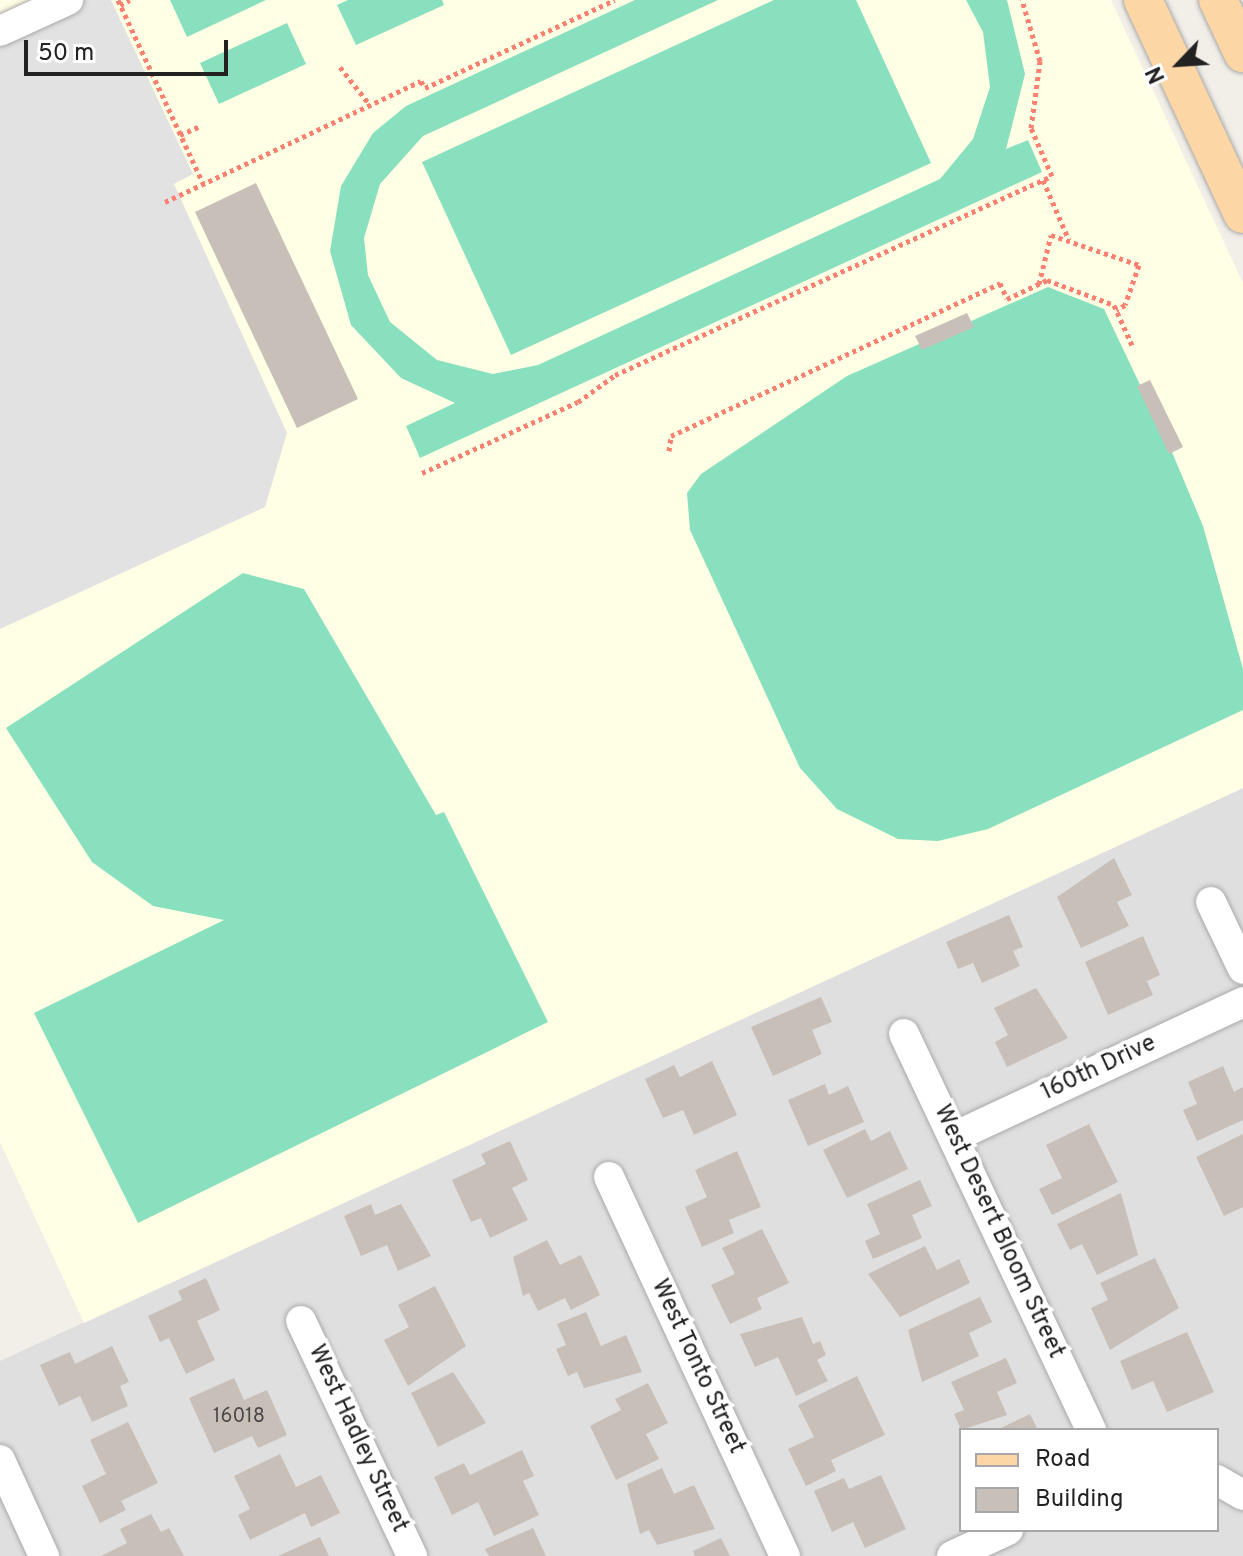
<!DOCTYPE html>
<style>
body{margin:0}
#map{position:relative;width:1243px;height:1556px;overflow:hidden;background:#f2efe9;font-family:Overpass,sans-serif}
div>[style]{position:absolute}
.residential>*{inset:0;background:#e0dfdf}
.education>*{inset:0;background:#ffffe5}
.pitch>*{inset:0;background:#88e0be}
.parking>*{inset:0;background:#e2e2e2}
.building>*{inset:0;background:#c7bfb8}
.path>*{height:5px;margin-top:-2.5px;transform-origin:0;background:repeating-linear-gradient(90deg,#fa8072 0 4px,transparent 0 8px)}
.roads{filter:drop-shadow(0 0 2px #a9a9a9) drop-shadow(0 0 2px #a9a9a9)}
.minor>*{height:30px;margin:-15px;padding:0 15px;transform-origin:15px;border-radius:15px;background:#fff}
.major>*{height:38px;margin:-19px;padding:0 19px;transform-origin:19px;border-radius:19px;background:#fcd6a4}
span{translate:-50% -50%;white-space:nowrap;text-align:center;line-height:1.15;-webkit-text-stroke:7px #fff;paint-order:stroke}
.number-label{font-size:20px;color:#4b4948}
.number-label span{-webkit-text-stroke-width:0}
.street-label{font-size:24px;color:#222}
.legend{position:absolute;left:959px;top:1428px;width:260px;height:104px;box-sizing:border-box;background:#fff;border:2px solid #a7a7a7;margin:0;padding:10px 14px;list-style:none;font-size:24px;color:#222}
.legend li{display:flex;align-items:center;gap:16px;height:40px}
.legend b{width:40px;border:2px solid #a7a7a7}
.north{position:absolute;left:1139px;top:24px;width:80px;height:80px;-webkit-text-stroke:6px #fff;paint-order:stroke;rotate:245deg;font-size:22px;font-weight:700;line-height:32px;text-align:center;color:#222}
.north::after{content:'';display:block;margin:auto;width:28px;height:36px;background:#222;clip-path:polygon(50% 0,100% 100%,50% 72%,0 100%)}
.scale{position:absolute;left:24px;top:40px;width:204px;height:36px;box-sizing:border-box;border:4px solid #222;border-top:0;padding-left:10px;font-size:24px;line-height:28px;white-space:nowrap;color:#222;-webkit-text-stroke:6px #fff;paint-order:stroke}
</style>
<div id="map">
<div class="residential">
<div style="clip-path:polygon(evenodd,1243px 788px,1243px 1556px,0 1556px,0 1361px,1243px 788px,961px 1430px,1217px 1430px,1217px 1530px,961px 1530px,961px 1430px)"></div>
</div>
<div class="education">
<div style="clip-path:polygon(0 0,1111px 0,1243px 283px,1243px 788px,84px 1323px,0 1142px)"></div>
</div>
<div class="pitch">
<div style="clip-path:polygon(170px 0,266px 0,187px 37px)"></div>
<div style="clip-path:polygon(348px 0,442px 0,444px 5px,356px 45px,337px 5px)"></div>
<div style="clip-path:polygon(635px 0,718px 0,423px 136px,380px 184px,364px 238px,368px 275px,390px 322px,437px 360px,493px 374px,538px 365px,940px 179px,973px 139px,990px 87px,983px 32px,966px 0,1007px 0,1025px 74px,1006px 149px,1028px 140px,1042px 172px,420px 458px,406px 426px,455px 403px,401px 378px,351px 325px,330px 251px,341px 186px,373px 133px,406px 106px)"></div>
<div style="clip-path:polygon(774px 0,856px 0,931px 163px,511px 355px,422px 162px)"></div>
<div style="clip-path:polygon(287px 23px,306px 64px,219px 104px,200px 63px)"></div>
<div style="clip-path:polygon(1048px 287px,1104px 309px,1172px 452px,1203px 526px,1243px 669px,1243px 710px,988px 829px,938px 841px,898px 839px,837px 809px,800px 768px,690px 530px,687px 493px,701px 474px,847px 376px)"></div>
<div style="clip-path:polygon(243px 573px,304px 589px,436px 815px,444px 812px,548px 1022px,138px 1223px,34px 1013px,224px 920px,153px 906px,92px 862px,6px 728px)"></div>
</div>
<div class="parking">
<div style="clip-path:polygon(40px 0,111px 0,193px 174px,174px 184px,287px 433px,265px 507px,0 629px,0 18px)"></div>
</div>
<div class="building">
<div style="clip-path:polygon(256px 183px,358px 399px,297px 428px,195px 212px)"></div>
<div style="clip-path:polygon(967px 313px,974px 327px,922px 350px,915px 336px)"></div>
<div style="clip-path:polygon(1150px 380px,1183px 447px,1169px 454px,1137px 386px)"></div>
<div style="clip-path:polygon(1114px 858px,1132px 895px,1117px 902px,1129px 926px,1081px 948px,1057px 897px)"></div>
<div style="clip-path:polygon(1009px 915px,1023px 947px,1013px 951px,1020px 966px,982px 983px,973px 963px,958px 969px,946px 942px)"></div>
<div style="clip-path:polygon(1143px 936px,1160px 975px,1147px 981px,1153px 995px,1108px 1015px,1085px 962px)"></div>
<div style="clip-path:polygon(1036px 988px,1068px 1038px,1007px 1067px,995px 1042px,1008px 1035px,994px 1008px)"></div>
<div style="clip-path:polygon(821px 997px,832px 1022px,812px 1030px,822px 1054px,773px 1076px,751px 1027px)"></div>
<div style="clip-path:polygon(712px 1061px,737px 1115px,694px 1135px,683px 1110px,663px 1118px,645px 1079px,674px 1065px,680px 1077px)"></div>
<div style="clip-path:polygon(1223px 1066px,1234px 1092px,1243px 1087px,1243px 1120px,1197px 1141px,1183px 1110px,1197px 1104px,1188px 1082px)"></div>
<div style="clip-path:polygon(825px 1084px,829px 1095px,848px 1086px,864px 1122px,808px 1146px,788px 1100px)"></div>
<div style="clip-path:polygon(1089px 1124px,1118px 1182px,1052px 1215px,1039px 1189px,1062px 1178px,1046px 1145px)"></div>
<div style="clip-path:polygon(865px 1129px,871px 1141px,890px 1131px,908px 1169px,847px 1198px,823px 1150px)"></div>
<div style="clip-path:polygon(1243px 1134px,1243px 1207px,1224px 1216px,1196px 1157px)"></div>
<div style="clip-path:polygon(510px 1141px,528px 1180px,512px 1188px,528px 1220px,490px 1238px,481px 1218px,471px 1222px,452px 1180px,486px 1164px,481px 1154px)"></div>
<div style="clip-path:polygon(737px 1151px,761px 1207px,729px 1220px,734px 1233px,702px 1247px,685px 1207px,707px 1197px,695px 1170px)"></div>
<div style="clip-path:polygon(920px 1180px,932px 1206px,912px 1215px,922px 1238px,873px 1259px,865px 1241px,880px 1234px,867px 1204px)"></div>
<div style="clip-path:polygon(1121px 1193px,1138px 1255px,1097px 1275px,1082px 1244px,1070px 1250px,1057px 1224px)"></div>
<div style="clip-path:polygon(371px 1204px,375px 1215px,401px 1204px,431px 1256px,398px 1271px,387px 1245px,361px 1256px,344px 1216px)"></div>
<div style="clip-path:polygon(762px 1229px,789px 1283px,757px 1298px,762px 1309px,730px 1324px,711px 1285px,735px 1274px,722px 1248px)"></div>
<div style="clip-path:polygon(547px 1240px,560px 1265px,581px 1255px,600px 1295px,571px 1310px,565px 1298px,538px 1311px,529px 1293px,523px 1296px,513px 1257px)"></div>
<div style="clip-path:polygon(925px 1246px,937px 1270px,959px 1259px,970px 1283px,900px 1317px,868px 1274px)"></div>
<div style="clip-path:polygon(1155px 1258px,1179px 1308px,1110px 1350px,1091px 1308px,1108px 1300px,1100px 1283px)"></div>
<div style="clip-path:polygon(206px 1278px,220px 1310px,197px 1321px,215px 1360px,186px 1374px,169px 1338px,160px 1342px,148px 1316px,182px 1300px,178px 1291px)"></div>
<div style="clip-path:polygon(435px 1286px,466px 1346px,408px 1386px,384px 1340px,409px 1327px,398px 1305px)"></div>
<div style="clip-path:polygon(980px 1297px,992px 1322px,969px 1333px,979px 1356px,922px 1382px,908px 1330px)"></div>
<div style="clip-path:polygon(586px 1312px,601px 1346px,626px 1335px,642px 1372px,584px 1388px,577px 1372px,568px 1376px,556px 1349px,566px 1345px,557px 1324px)"></div>
<div style="clip-path:polygon(802px 1317px,813px 1344px,820px 1341px,826px 1355px,817px 1360px,828px 1381px,796px 1396px,778px 1357px,755px 1367px,740px 1334px)"></div>
<div style="clip-path:polygon(1187px 1332px,1214px 1392px,1167px 1412px,1153px 1381px,1132px 1390px,1120px 1361px)"></div>
<div style="clip-path:polygon(112px 1346px,129px 1382px,120px 1386px,128px 1406px,92px 1422px,80px 1396px,59px 1406px,40px 1365px,70px 1352px,75px 1364px)"></div>
<div style="clip-path:polygon(1006px 1358px,1017px 1383px,997px 1392px,1007px 1415px,961px 1430px,954px 1414px,964px 1410px,951px 1382px)"></div>
<div style="clip-path:polygon(453px 1372px,486px 1423px,438px 1447px,411px 1393px)"></div>
<div style="clip-path:polygon(857px 1376px,885px 1435px,831px 1460px,836px 1471px,806px 1486px,788px 1449px,814px 1437px,798px 1405px)"></div>
<div style="clip-path:polygon(234px 1378px,244px 1400px,267px 1390px,287px 1435px,258px 1448px,252px 1436px,214px 1453px,189px 1398px)"></div>
<div style="clip-path:polygon(648px 1383px,668px 1423px,646px 1434px,659px 1459px,616px 1480px,590px 1426px,621px 1410px,615px 1399px)"></div>
<div style="clip-path:polygon(1030px 1414px,1038px 1430px,997px 1430px)"></div>
<div style="clip-path:polygon(128px 1422px,158px 1483px,121px 1501px,126px 1510px,100px 1523px,82px 1486px,106px 1474px,90px 1440px)"></div>
<div style="clip-path:polygon(522px 1450px,534px 1476px,523px 1481px,539px 1515px,494px 1536px,478px 1502px,452px 1515px,434px 1477px,464px 1463px,470px 1475px)"></div>
<div style="clip-path:polygon(280px 1454px,296px 1487px,321px 1475px,340px 1513px,311px 1527px,305px 1513px,250px 1540px,238px 1515px,250px 1509px,234px 1476px)"></div>
<div style="clip-path:polygon(662px 1468px,674px 1494px,694px 1485px,715px 1529px,657px 1545px,649px 1530px,640px 1534px,627px 1484px)"></div>
<div style="clip-path:polygon(881px 1475px,906px 1529px,865px 1548px,853px 1522px,832px 1532px,814px 1491px,844px 1478px,849px 1489px)"></div>
<div style="clip-path:polygon(151px 1514px,161px 1532px,169px 1528px,184px 1556px,101px 1556px,127px 1543px,120px 1529px)"></div>
<div style="clip-path:polygon(533px 1528px,546px 1556px,489px 1556px,485px 1549px)"></div>
<div style="clip-path:polygon(320px 1537px,329px 1556px,278px 1556px)"></div>
<div style="clip-path:polygon(721px 1538px,730px 1556px,695px 1556px,693px 1551px)"></div>
</div>
<div class="path">
<div style="left:118px;top:0;width:202px;rotate:65.1deg"></div>
<div style="left:120px;top:5px;width:11px;rotate:-27deg"></div>
<div style="left:340px;top:67px;width:48px;rotate:51.7deg"></div>
<div style="left:180px;top:135px;width:20px;rotate:-24deg"></div>
<div style="left:1043px;top:180px;width:65px;rotate:66.6deg"></div>
<div style="left:165px;top:202px;width:283px;rotate:-25.3deg"></div>
<div style="left:421px;top:81px;width:8px;rotate:60deg"></div>
<div style="left:425px;top:88px;width:209px;rotate:-24.9deg"></div>
<div style="left:1039px;top:284px;width:50px;rotate:-76.2deg"></div>
<div style="left:1051px;top:235px;width:93px;rotate:18.8deg"></div>
<div style="left:1139px;top:265px;width:42px;rotate:109.3deg"></div>
<div style="left:1125px;top:305px;width:10px;rotate:151deg"></div>
<div style="left:669px;top:451px;width:15px;rotate:-82deg"></div>
<div style="left:671px;top:436px;width:363px;rotate:-24.9deg"></div>
<div style="left:1000px;top:283px;width:17px;rotate:66deg"></div>
<div style="left:1007px;top:299px;width:44px;rotate:-25.4deg"></div>
<div style="left:1047px;top:280px;width:72px;rotate:20.5deg"></div>
<div style="left:1114px;top:305px;width:44px;rotate:65.8deg"></div>
<div style="left:422px;top:473px;width:171px;rotate:-24.5deg"></div>
<div style="left:578px;top:402px;width:46px;rotate:-36.1deg"></div>
<div style="left:615px;top:375px;width:480px;rotate:-24.5deg"></div>
<div style="left:1052px;top:176px;width:52px;rotate:-113.6deg"></div>
<div style="left:1031px;top:128px;width:68px;rotate:-82.3deg"></div>
<div style="left:1040px;top:61px;width:64px;rotate:-106.4deg"></div>
</div>
<div class="roads">
<div class="minor">
<div style="left:0;top:31px;width:75px;rotate:-24.5deg"></div>
<div style="left:1211px;top:902px;width:74px;rotate:64.5deg"></div>
<div style="left:904px;top:1034px;width:438px;rotate:64.7deg"></div>
<div style="left:954px;top:1137px;width:319px;rotate:-25deg"></div>
<div style="left:609px;top:1177px;width:418px;rotate:65.1deg"></div>
<div style="left:301px;top:1321px;width:260px;rotate:64.7deg"></div>
<div style="left:0;top:1460px;width:106px;rotate:65.4deg"></div>
<div style="left:1217px;top:1480px;width:30px;rotate:30deg"></div>
<div style="left:952px;top:1556px;width:62px;rotate:-24.9deg"></div>
</div>
<div class="major">
<div style="left:1143px;top:0;width:236px;rotate:65deg"></div>
<div style="left:1218px;top:0;width:59px;rotate:64.7deg"></div>
</div>
</div>
<div class="number-label">
<span style="left:239px;top:1417px">16018</span>
</div>
<div class="street-label">
<span style="left:1099px;top:1069px;rotate:-25deg">160th Drive</span>
<span style="left:998px;top:1232px;rotate:65deg">West Desert Bloom Street</span>
<span style="left:697px;top:1367px;rotate:65deg">West Tonto Street</span>
<span style="left:357px;top:1439px;rotate:65deg">West Hadley Street</span>
</div>
<ul class="legend">
<li><b style="height:10px;background:#fcd6a4"></b>Road</li>
<li><b style="height:22px;background:#c7bfb8"></b>Building</li>
</ul>
<div class="north">N</div>
<div class="scale">50 m</div>
</div>
